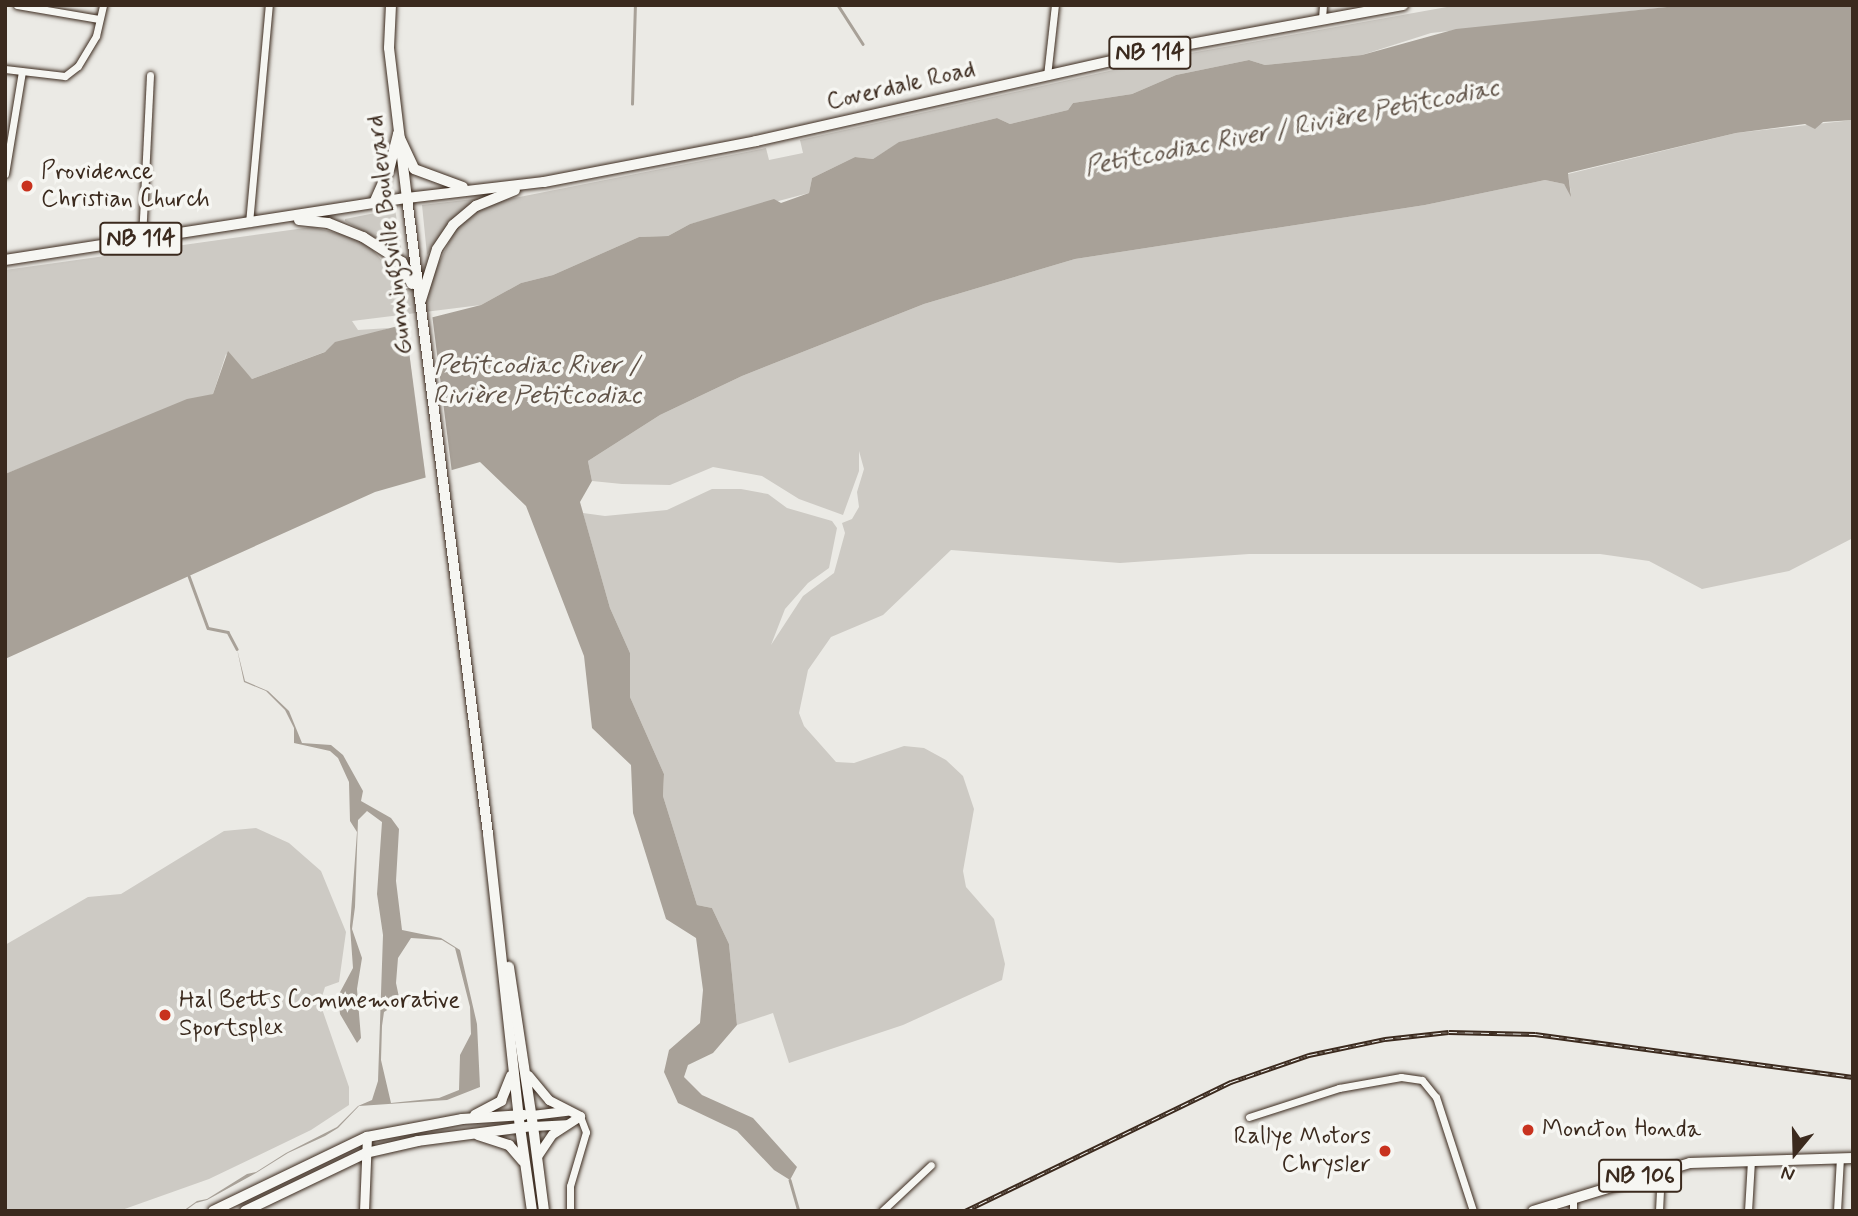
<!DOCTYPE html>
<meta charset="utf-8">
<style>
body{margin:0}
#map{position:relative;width:1858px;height:1216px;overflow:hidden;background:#ebeae5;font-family:Mynerve,sans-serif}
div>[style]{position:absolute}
.green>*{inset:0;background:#cdcac4}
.water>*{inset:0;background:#a8a198}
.pier>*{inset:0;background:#ebeae5}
.stream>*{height:2.5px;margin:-1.25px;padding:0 1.25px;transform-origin:1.25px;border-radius:1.25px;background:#a8a198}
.roads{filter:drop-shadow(0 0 2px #3b2a1e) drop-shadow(0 0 2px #3b2a1e)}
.minor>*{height:7px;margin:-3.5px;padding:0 3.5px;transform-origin:3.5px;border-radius:3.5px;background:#f6f6f2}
.tertiary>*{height:9px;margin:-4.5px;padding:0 4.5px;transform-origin:4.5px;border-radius:4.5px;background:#f6f6f2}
.secondary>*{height:10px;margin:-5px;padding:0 5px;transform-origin:5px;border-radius:5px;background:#f6f6f2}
.primary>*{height:10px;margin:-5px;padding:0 5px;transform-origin:5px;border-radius:5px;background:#f6f6f2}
.rail>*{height:5px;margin-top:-2.5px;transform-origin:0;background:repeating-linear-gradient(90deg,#f6f6f2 0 8px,#3b2a1e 0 16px);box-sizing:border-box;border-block:2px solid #3b2a1e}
.dots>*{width:19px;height:19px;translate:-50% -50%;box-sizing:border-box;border:4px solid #f6f6f2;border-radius:50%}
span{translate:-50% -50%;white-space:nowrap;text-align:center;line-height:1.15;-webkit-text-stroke:7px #f6f6f2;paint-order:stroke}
.shield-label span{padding:2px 5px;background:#f6f6f2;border:2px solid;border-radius:5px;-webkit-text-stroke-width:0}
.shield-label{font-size:23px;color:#3b2a1e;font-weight:700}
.street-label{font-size:24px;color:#3b2a1e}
.poi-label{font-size:24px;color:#3b2a1e}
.left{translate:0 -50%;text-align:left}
.right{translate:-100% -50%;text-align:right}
.water-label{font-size:26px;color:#615449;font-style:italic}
.frame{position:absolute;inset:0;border:7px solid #3b2a1e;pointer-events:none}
.north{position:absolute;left:1760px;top:1118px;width:70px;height:70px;-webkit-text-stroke:5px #f6f6f2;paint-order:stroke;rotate:199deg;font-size:19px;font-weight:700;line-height:28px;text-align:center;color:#3b2a1e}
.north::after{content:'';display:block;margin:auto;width:24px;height:32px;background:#3b2a1e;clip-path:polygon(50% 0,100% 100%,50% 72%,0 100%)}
</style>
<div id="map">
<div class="green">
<div style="clip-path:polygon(1458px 5px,1686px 5px,1431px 33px,1362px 55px,1265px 65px,1249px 60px,1176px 75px,1132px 94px,1073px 103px,1068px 110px,1010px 124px,997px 118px,900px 142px,873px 159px,855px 157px,812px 178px,809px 193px,690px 224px,668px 236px,639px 237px,553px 275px,521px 283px,481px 305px,352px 321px,358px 330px,389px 328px,252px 379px,226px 354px,213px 394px,5px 474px,5px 270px,312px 227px,353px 237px,370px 247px,395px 275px,390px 276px,394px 281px,433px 275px,455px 230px,480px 209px,504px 200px,766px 148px,769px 160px,803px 153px,800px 140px,1185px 54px)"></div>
<div style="clip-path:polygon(1853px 120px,1853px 538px,1789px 571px,1702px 589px,1649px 561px,1600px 554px,1249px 554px,1120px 563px,951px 550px,883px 615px,831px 637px,808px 670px,799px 713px,804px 726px,836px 762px,854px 763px,904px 746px,924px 748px,946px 760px,963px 776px,974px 809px,963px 871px,966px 887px,994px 919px,1005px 964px,1002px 980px,903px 1025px,789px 1063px,773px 1013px,737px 1025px,729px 944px,712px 908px,697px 905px,663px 796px,664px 774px,630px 697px,630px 653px,610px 608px,583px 513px,605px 516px,667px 510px,712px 489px,741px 489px,768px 494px,787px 508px,832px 521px,837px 528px,829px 568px,808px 583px,785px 609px,771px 645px,803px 596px,834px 573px,845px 533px,842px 523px,852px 519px,859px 507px,857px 492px,864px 469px,859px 451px,859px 471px,843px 515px,799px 499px,762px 476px,713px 467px,670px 485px,622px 484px,592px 481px,588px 461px,660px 415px,742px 376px,924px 304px,1075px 259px,1425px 205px,1545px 180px,1564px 184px,1571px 194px,1568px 174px,1736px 133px)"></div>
<div style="clip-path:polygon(482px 198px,451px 221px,427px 255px,422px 205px)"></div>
<div style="clip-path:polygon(395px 209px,402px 253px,345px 221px,345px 219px)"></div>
<div style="clip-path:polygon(256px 828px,289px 843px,321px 871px,346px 932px,339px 982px,325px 987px,320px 1003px,349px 1087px,349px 1105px,311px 1130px,209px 1179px,119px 1211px,5px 1211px,5px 945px,88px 897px,121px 894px,224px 831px)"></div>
</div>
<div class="water">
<div style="clip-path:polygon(1686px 5px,1853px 5px,1853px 120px,1823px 122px,1815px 129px,1805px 124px,1736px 133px,1568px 173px,1571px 197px,1564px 184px,1545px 180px,1425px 205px,1075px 259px,924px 304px,742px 376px,660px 415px,588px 461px,592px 481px,580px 502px,610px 608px,630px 653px,630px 697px,664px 774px,663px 796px,697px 905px,712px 908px,729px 944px,737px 1025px,713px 1053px,688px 1065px,684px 1077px,702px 1095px,753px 1118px,797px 1167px,790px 1180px,774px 1170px,737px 1131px,678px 1103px,664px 1072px,669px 1050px,700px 1023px,703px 990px,696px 938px,666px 919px,633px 813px,631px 765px,592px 728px,584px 656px,526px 506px,480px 462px,375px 492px,5px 659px,5px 474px,187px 399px,213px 394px,228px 351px,252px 379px,325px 352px,335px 342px,481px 305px,521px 283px,553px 275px,639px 237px,668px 236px,690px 224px,774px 199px,781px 203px,809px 193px,812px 178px,855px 157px,873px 159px,899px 142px,997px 118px,1010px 124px,1068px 110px,1073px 103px,1132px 94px,1176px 75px,1249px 60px,1265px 65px,1362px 55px,1456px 29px)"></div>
<div style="clip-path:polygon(evenodd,237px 649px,245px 681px,268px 691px,289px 711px,302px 743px,331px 745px,343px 755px,363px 791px,361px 801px,391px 818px,399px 829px,396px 881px,402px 930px,441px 938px,460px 950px,477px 1024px,480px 1087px,447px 1100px,359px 1106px,338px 1128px,325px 1136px,288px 1153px,256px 1173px,207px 1200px,196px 1203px,185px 1211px,183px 1211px,197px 1201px,207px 1199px,247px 1174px,256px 1172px,286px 1153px,337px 1127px,358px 1106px,372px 1100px,378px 1081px,383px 935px,377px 894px,382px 822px,367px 811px,358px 820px,355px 907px,352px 929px,362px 958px,357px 989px,361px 1038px,357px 1043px,340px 1014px,338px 996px,353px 968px,350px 926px,357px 832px,350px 821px,349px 782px,338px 758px,330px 751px,294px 743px,294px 728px,285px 710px,266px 691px,244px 682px,237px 649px,411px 938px,442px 940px,455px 948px,470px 1007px,471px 1034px,460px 1055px,459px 1090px,439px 1098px,391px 1103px,381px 1060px,382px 1026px,384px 1012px,400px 1002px,396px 983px,398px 958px,411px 938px)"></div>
</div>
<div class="pier">
<div style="clip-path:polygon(432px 314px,452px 473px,426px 480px,405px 321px)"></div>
</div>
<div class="stream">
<div style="left:838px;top:5px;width:46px;rotate:57.3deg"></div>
<div style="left:632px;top:104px;width:99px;rotate:-88.3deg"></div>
<div style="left:189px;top:576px;width:55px;rotate:69.9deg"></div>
<div style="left:208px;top:628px;width:20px;rotate:11deg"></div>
<div style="left:228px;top:632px;width:19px;rotate:62deg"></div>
<div style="left:790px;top:1180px;width:32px;rotate:74deg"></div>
</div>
<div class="roads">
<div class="minor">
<div style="left:17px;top:5px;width:83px;rotate:9.7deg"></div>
<div style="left:1322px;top:19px;width:14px;rotate:-86deg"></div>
<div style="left:5px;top:69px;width:60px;rotate:6.7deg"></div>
<div style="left:65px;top:76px;width:16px;rotate:-38deg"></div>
<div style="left:78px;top:66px;width:35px;rotate:-59deg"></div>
<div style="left:96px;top:36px;width:32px;rotate:-77deg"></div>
<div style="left:1047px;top:76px;width:71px;rotate:-83.6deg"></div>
<div style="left:5px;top:174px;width:104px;rotate:-80.6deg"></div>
<div style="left:249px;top:223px;width:219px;rotate:-84.8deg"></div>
<div style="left:142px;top:239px;width:164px;rotate:-87.2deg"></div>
<div style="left:1249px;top:1117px;width:95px;rotate:-17.9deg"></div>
<div style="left:1339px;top:1088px;width:63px;rotate:-10.1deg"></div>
<div style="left:1401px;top:1077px;width:21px;rotate:8deg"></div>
<div style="left:1422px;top:1080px;width:22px;rotate:51deg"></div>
<div style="left:1436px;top:1097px;width:120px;rotate:72deg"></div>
<div style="left:570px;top:1211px;width:25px;rotate:-90deg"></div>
<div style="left:570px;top:1186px;width:56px;rotate:-73.5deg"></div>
<div style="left:586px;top:1132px;width:17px;rotate:-111deg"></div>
<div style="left:882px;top:1211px;width:67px;rotate:-43.2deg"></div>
<div style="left:1573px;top:1211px;width:14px;rotate:-90deg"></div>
<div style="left:1659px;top:1211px;width:41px;rotate:-87.2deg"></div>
<div style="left:1748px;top:1211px;width:50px;rotate:-86.6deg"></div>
<div style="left:1837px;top:1211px;width:53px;rotate:-86.8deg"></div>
</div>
<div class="tertiary">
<div style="left:528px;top:1075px;width:33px;rotate:50deg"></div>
<div style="left:549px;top:1100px;width:35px;rotate:27deg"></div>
<div style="left:580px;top:1116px;width:33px;rotate:147deg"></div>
<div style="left:552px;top:1134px;width:27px;rotate:124deg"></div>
<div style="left:532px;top:1115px;width:35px;rotate:-7deg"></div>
<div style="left:533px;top:1126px;width:33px;rotate:-3deg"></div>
<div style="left:364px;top:1211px;width:74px;rotate:-87.7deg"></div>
</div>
<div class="secondary">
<div style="left:391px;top:5px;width:43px;rotate:92.7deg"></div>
<div style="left:389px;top:48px;width:151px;rotate:83.2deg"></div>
<div style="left:533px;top:1126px;width:86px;rotate:82.6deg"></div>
<div style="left:520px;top:1127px;width:85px;rotate:81.9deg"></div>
<div style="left:478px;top:1135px;width:33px;rotate:18deg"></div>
<div style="left:509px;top:1145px;width:21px;rotate:49deg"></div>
</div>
<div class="primary">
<div style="left:398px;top:134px;width:38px;rotate:65deg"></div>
<div style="left:414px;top:169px;width:52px;rotate:20.2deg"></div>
<div style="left:407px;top:198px;width:641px;rotate:82.74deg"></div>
<div style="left:488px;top:834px;width:295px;rotate:83.8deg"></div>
<div style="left:374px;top:203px;width:36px;rotate:-66deg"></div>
<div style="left:389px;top:170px;width:37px;rotate:-76deg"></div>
<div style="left:299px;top:220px;width:29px;rotate:6deg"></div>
<div style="left:328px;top:223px;width:38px;rotate:22deg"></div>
<div style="left:363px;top:237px;width:46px;rotate:32.7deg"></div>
<div style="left:402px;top:262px;width:24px;rotate:66deg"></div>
<div style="left:5px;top:260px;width:407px;rotate:-8.8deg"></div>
<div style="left:407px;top:198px;width:138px;rotate:-6.7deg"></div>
<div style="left:544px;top:182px;width:216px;rotate:-10.9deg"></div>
<div style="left:756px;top:141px;width:428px;rotate:-12.7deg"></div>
<div style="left:1174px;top:47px;width:233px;rotate:-10.4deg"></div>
<div style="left:421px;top:300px;width:53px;rotate:-72.6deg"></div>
<div style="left:437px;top:249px;width:29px;rotate:-56deg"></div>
<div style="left:453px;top:225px;width:30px;rotate:-40deg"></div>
<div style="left:476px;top:206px;width:42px;rotate:-22.3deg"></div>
<div style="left:475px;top:1115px;width:30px;rotate:-28deg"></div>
<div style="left:501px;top:1101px;width:27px;rotate:-68deg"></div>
<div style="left:213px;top:1211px;width:171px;rotate:-25.7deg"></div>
<div style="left:367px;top:1137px;width:97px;rotate:-10.7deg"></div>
<div style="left:462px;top:1119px;width:62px;rotate:-3.7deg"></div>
<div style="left:245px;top:1211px;width:134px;rotate:-25.6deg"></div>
<div style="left:366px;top:1153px;width:53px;rotate:-13deg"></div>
<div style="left:418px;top:1141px;width:116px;rotate:-7.4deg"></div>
<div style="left:533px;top:1126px;width:161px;rotate:-98.6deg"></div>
<div style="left:1533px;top:1211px;width:164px;rotate:-17deg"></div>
<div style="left:1690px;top:1163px;width:163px;rotate:-1.8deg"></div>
</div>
</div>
<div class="rail">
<div style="left:965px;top:1211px;width:296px;rotate:-25.9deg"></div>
<div style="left:1231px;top:1082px;width:83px;rotate:-19.1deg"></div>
<div style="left:1309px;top:1055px;width:78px;rotate:-11.9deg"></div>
<div style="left:1385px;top:1039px;width:64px;rotate:-6.2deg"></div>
<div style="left:1449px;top:1032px;width:86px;rotate:1.3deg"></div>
<div style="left:1535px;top:1034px;width:321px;rotate:7.7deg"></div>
</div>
<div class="dots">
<div style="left:27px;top:186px;background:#c8321e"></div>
<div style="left:165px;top:1015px;background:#c8321e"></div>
<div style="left:1528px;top:1130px;background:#c8321e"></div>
<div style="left:1385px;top:1151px;background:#c8321e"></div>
</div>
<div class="shield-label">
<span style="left:1150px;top:53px">NB 114</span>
<span style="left:141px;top:239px">NB 114</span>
<span style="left:1640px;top:1176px">NB 106</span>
</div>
<div class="street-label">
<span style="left:901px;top:86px;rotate:-13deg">Coverdale Road</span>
<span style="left:390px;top:235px;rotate:-97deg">Gunningsville Boulevard</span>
</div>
<div class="poi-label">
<span class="left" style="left:41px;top:186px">Providence<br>Christian Church</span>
<span class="left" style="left:179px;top:1015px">Hal Betts Commemorative<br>Sportsplex</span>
<span class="left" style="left:1542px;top:1130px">Moncton Honda</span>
<span class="right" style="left:1371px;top:1151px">Rallye Motors<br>Chrysler</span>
</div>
<div class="water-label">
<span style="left:1292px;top:129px;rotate:-11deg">Petitcodiac River / Rivière Petitcodiac</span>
<span style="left:537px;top:382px">Petitcodiac River /<br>Rivière Petitcodiac</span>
</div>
<div class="frame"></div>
<div class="north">N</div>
</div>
